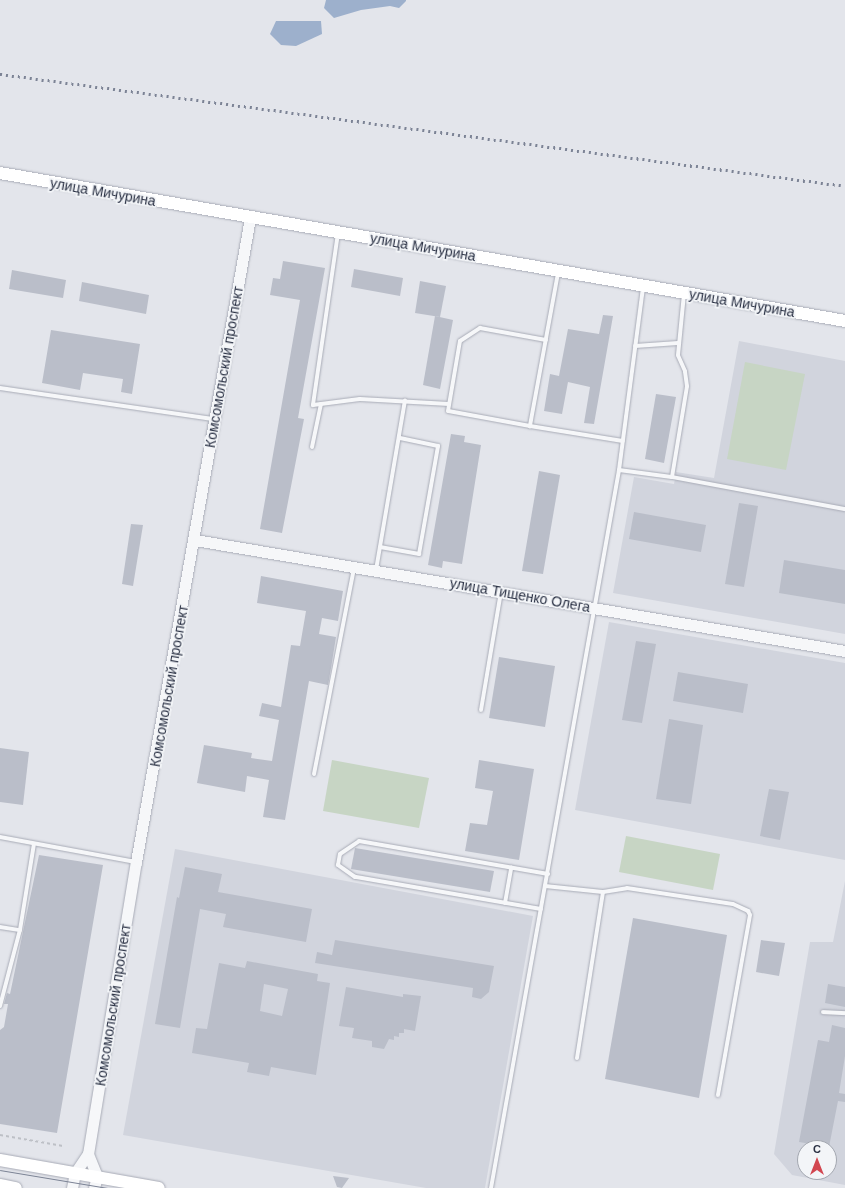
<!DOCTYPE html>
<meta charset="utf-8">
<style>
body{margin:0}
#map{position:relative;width:845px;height:1188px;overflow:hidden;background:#e3e5eb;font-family:Helvetica,sans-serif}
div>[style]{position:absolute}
.built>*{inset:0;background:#d1d4dd}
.green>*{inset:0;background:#c7d5c4}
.water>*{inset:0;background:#9db0cc}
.building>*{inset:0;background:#babec9}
.path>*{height:2px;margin-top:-1px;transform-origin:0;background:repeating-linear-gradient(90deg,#bdc0c6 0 3px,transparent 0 6px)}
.roads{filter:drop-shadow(0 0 1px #a8abb6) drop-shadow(0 0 1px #a8abb6)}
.service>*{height:4px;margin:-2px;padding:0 2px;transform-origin:2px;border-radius:2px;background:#f6f7f9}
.tertiary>*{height:11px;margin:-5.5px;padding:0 5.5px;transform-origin:5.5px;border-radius:5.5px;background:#f6f7f9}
.secondary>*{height:12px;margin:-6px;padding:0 6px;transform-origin:6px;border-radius:6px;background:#fff}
.tram>*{height:1px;margin:-0.5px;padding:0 0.5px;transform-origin:0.5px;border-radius:0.5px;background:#7c8395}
.rail>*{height:3px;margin-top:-1.5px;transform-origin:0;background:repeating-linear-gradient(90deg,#7c8395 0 2px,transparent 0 6px)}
span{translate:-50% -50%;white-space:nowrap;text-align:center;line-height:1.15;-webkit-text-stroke:3.5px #f3f5f8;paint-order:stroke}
.street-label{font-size:14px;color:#2a3144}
.north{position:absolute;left:797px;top:1140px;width:40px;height:40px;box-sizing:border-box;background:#f3f5f8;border:1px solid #a3a7b0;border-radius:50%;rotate:0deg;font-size:11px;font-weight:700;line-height:16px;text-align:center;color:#2a3144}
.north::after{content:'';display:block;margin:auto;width:14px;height:18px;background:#d24650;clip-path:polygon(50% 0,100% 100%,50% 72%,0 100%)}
</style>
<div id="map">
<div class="built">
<div style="clip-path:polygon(739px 341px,845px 361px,845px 634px,613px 593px,634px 477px,674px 484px,676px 472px,714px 478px)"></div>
<div style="clip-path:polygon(609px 622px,845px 663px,845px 860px,575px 810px)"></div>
<div style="clip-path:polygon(175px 849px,533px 916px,485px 1188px,426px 1188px,123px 1135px)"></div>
<div style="clip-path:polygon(evenodd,845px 881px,845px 1185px,792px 1175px,774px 1154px,810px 942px,833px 942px,845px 881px,805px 1148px,829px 1148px,829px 1172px,805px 1172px,805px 1148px)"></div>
</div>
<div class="green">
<div style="clip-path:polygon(745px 362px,805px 374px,786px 470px,727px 459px)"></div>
<div style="clip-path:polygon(332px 760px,429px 778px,419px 828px,323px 811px)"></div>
<div style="clip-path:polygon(626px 836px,720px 854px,713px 890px,619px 872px)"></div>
</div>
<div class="water">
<div style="clip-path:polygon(326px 0,406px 0,406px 1px,399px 8px,390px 6px,361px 10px,334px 18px,324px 8px)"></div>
<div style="clip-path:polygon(276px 21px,321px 21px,322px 34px,296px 46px,281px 45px,270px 34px)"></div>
</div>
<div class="building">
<div style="clip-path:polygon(283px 261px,325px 268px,298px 418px,304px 419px,282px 533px,260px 529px,300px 300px,270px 295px,273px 278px,280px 279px)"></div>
<div style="clip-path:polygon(354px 269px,403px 278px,400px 296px,351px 287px)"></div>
<div style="clip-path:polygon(12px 270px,66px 280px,63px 298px,9px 289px)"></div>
<div style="clip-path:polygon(420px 281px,446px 286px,440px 317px,415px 313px)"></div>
<div style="clip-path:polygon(82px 282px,149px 295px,146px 314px,79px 301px)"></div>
<div style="clip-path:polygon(603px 315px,613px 316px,594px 424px,584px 423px,590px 387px,568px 382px,562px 414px,544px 411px,550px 374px,559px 376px,568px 329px,599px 334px)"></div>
<div style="clip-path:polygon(435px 316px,453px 320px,440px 389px,423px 385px)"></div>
<div style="clip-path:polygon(51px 330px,140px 344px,132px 394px,121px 392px,123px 379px,83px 373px,80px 390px,42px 383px)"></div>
<div style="clip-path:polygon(656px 394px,676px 397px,664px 463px,645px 459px)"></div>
<div style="clip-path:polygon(451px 434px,465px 436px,464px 442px,481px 445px,462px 564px,443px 561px,442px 568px,428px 565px)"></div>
<div style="clip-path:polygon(539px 471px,560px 475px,543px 574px,522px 571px)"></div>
<div style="clip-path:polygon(739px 503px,758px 506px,744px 587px,725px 584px)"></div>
<div style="clip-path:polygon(634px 512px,706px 525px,701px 552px,629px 539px)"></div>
<div style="clip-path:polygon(131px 524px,143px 525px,133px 586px,122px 584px)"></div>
<div style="clip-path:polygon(784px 560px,845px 570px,845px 604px,779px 593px)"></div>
<div style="clip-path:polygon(261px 576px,343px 591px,338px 621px,322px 618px,319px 634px,336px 637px,331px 668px,328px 685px,309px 681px,285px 820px,263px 817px,269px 780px,247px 776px,245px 792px,197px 783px,204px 745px,252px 753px,251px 758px,272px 761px,279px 720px,259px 716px,262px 703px,281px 707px,291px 645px,300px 646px,306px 611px,257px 603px)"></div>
<div style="clip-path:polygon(636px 641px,656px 644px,642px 723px,622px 720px)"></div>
<div style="clip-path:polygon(499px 657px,555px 666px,545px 727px,489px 718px)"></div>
<div style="clip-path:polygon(678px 672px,748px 684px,743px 713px,673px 701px)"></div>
<div style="clip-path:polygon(669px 719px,703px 725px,691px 804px,656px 799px)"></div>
<div style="clip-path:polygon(0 748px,29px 752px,23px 805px,0 802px)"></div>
<div style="clip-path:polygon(479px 760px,534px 769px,519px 860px,465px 851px,470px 823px,487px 825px,493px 791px,475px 788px)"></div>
<div style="clip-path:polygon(769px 789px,789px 792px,780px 840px,760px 836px)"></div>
<div style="clip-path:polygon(355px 848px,494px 871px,490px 892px,351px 869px)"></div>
<div style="clip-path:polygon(39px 855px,103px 865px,57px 1133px,0 1124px,0 1030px,4px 1027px,8px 1004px,4px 1004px,7px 993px,10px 994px)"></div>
<div style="clip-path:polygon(185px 867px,222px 874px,218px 892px,312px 909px,306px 942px,223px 927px,226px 914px,200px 909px,180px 1028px,155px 1024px,177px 897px,179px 898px)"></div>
<div style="clip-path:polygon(633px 918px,727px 935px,699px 1098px,605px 1079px)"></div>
<div style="clip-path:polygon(335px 940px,494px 966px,489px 992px,481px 999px,472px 997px,473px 988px,315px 963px,317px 952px,332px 955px)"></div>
<div style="clip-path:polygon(761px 940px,785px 943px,779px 976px,756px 972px)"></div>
<div style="clip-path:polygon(evenodd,247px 961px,318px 974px,317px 981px,330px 983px,316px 1075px,271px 1067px,269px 1076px,247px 1072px,249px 1063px,192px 1053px,196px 1028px,207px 1029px,219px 963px,245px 968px,247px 961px,264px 984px,288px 989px,282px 1016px,260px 1011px,264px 984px)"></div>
<div style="clip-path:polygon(828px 984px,845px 987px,845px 1007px,825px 1003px)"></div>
<div style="clip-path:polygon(346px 987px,403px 997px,403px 994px,421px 996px,415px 1031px,404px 1029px,404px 1033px,399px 1033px,399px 1037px,394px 1036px,394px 1040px,389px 1039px,384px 1049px,372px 1047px,372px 1041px,352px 1038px,354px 1028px,339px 1026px)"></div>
<div style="clip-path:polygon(832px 1025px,845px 1028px,845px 1056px,839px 1093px,845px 1094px,845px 1102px,838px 1101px,829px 1147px,799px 1142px,818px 1040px,829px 1042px)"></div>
<div style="clip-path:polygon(333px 1176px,349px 1178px,342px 1188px,337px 1187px)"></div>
</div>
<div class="path">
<div style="left:0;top:1135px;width:64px;rotate:9.9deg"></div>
</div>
<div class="roads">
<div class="service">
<div style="left:338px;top:233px;width:174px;rotate:98.3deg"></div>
<div style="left:313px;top:405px;width:47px;rotate:-7.3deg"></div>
<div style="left:360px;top:399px;width:89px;rotate:3.2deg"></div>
<div style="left:558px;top:273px;width:156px;rotate:100.4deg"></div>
<div style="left:530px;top:426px;width:94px;rotate:9.2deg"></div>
<div style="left:635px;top:346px;width:43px;rotate:-4deg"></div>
<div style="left:0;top:388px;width:215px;rotate:8.3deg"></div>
<div style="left:530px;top:426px;width:83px;rotate:-169.6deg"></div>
<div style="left:448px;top:411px;width:71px;rotate:-80.3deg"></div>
<div style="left:460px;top:341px;width:24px;rotate:-33deg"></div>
<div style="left:480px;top:328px;width:67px;rotate:10.3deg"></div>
<div style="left:312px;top:447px;width:44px;rotate:-78.2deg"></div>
<div style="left:619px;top:470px;width:53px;rotate:7.5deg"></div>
<div style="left:672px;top:477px;width:92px;rotate:-80.6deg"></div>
<div style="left:687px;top:386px;width:15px;rotate:-98deg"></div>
<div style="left:685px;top:371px;width:17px;rotate:-114deg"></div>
<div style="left:678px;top:355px;width:61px;rotate:-84.4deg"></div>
<div style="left:672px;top:477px;width:176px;rotate:10.5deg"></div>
<div style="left:380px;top:547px;width:40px;rotate:10deg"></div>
<div style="left:419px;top:554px;width:110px;rotate:-80deg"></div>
<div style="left:438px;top:446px;width:40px;rotate:-168deg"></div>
<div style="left:376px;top:570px;width:172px;rotate:-80.3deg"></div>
<div style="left:481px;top:710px;width:120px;rotate:-80.4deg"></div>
<div style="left:314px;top:774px;width:210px;rotate:-79deg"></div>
<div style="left:0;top:837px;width:138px;rotate:10.4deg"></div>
<div style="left:545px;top:886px;width:58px;rotate:5.9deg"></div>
<div style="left:603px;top:892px;width:24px;rotate:-9deg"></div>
<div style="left:627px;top:888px;width:107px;rotate:8.6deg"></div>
<div style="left:733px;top:904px;width:17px;rotate:25deg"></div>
<div style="left:748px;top:911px;width:4px;rotate:63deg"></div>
<div style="left:750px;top:915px;width:183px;rotate:100.1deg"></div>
<div style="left:505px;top:903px;width:36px;rotate:-80deg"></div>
<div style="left:541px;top:909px;width:189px;rotate:-170.2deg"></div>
<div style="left:355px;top:877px;width:21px;rotate:-145deg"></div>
<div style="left:338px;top:865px;width:11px;rotate:-80deg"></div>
<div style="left:340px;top:854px;width:23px;rotate:-34deg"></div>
<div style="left:359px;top:841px;width:192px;rotate:9.9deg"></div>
<div style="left:0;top:927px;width:20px;rotate:9deg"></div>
<div style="left:0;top:1006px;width:79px;rotate:-75.3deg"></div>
<div style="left:20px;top:930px;width:87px;rotate:-80.8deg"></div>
<div style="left:823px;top:1012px;width:22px;rotate:3deg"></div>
<div style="left:577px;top:1058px;width:168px;rotate:-81.1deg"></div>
<div style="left:491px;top:1188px;width:729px;rotate:-79.89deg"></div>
<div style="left:619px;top:470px;width:185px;rotate:-82.5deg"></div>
</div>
<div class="tertiary">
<div style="left:195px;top:540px;width:659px;rotate:9.69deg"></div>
<div style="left:88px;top:1154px;width:24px;rotate:68deg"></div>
<div style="left:97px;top:1176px;width:12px;rotate:104deg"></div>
<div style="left:72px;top:1188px;width:15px;rotate:-79deg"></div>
<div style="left:75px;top:1173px;width:23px;rotate:-56deg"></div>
<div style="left:88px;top:1154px;width:296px;rotate:-80.7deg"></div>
<div style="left:136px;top:862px;width:654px;rotate:-79.96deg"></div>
</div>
<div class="secondary">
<div style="left:0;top:173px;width:858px;rotate:9.93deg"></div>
<div style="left:0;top:1160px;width:161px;rotate:10deg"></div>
<div style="left:0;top:1185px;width:16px;rotate:11deg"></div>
</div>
</div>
<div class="tram">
<div style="left:0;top:1170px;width:109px;rotate:9.5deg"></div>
</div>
<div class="rail">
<div style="left:0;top:74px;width:852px;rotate:7.55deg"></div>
</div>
<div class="street-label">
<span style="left:103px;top:192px;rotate:10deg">улица Мичурина</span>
<span style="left:423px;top:247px;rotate:10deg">улица Мичурина</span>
<span style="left:742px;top:303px;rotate:10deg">улица Мичурина</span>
<span style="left:224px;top:367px;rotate:-80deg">Комсомольский проспект</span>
<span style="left:520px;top:595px;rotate:10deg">улица Тищенко Олега</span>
<span style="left:169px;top:686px;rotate:-80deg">Комсомольский проспект</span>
<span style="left:113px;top:1005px;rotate:-81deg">Комсомольский проспект</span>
</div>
<div class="north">С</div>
</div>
